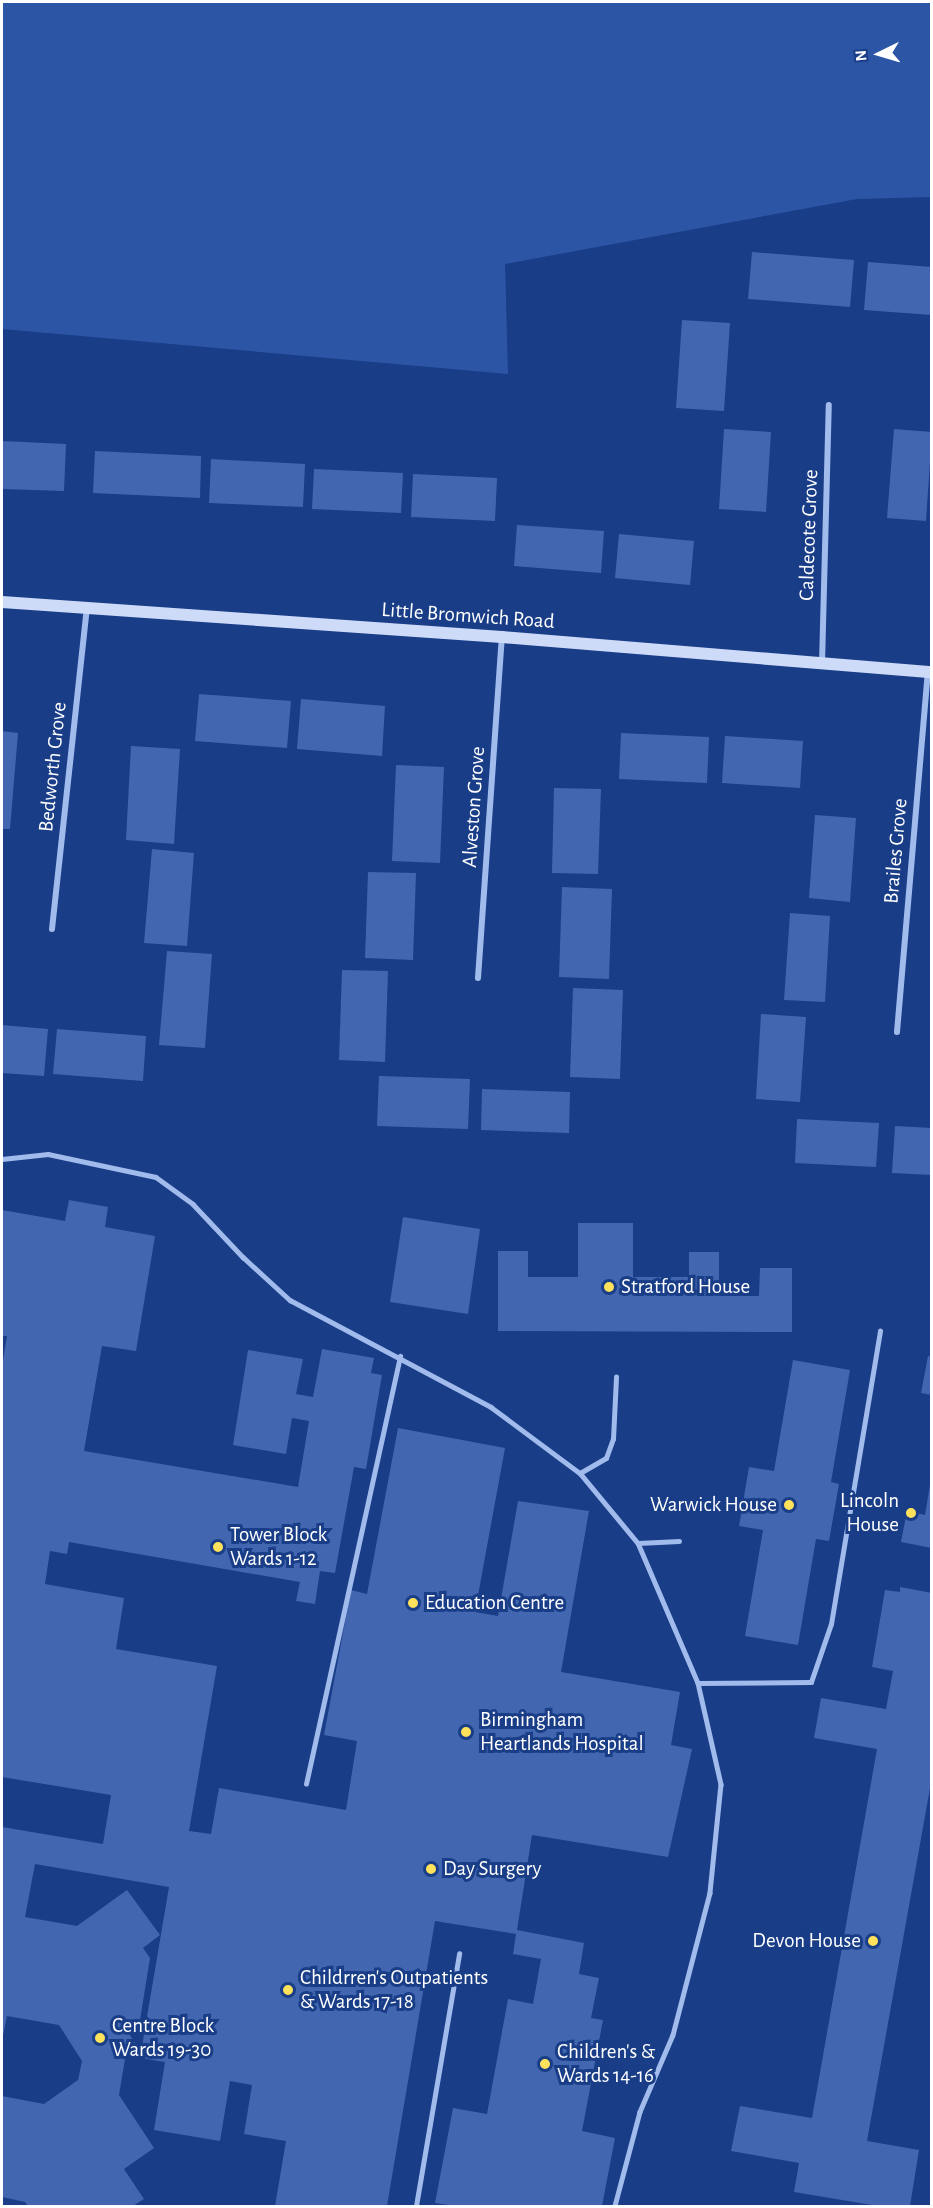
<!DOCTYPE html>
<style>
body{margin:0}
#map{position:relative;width:933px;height:2208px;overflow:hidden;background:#193d87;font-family:"Alegreya Sans",sans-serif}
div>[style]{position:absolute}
.green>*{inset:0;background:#2c55a5}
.building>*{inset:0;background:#4267b0}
.lane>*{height:4.5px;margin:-2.25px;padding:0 2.25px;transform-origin:2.25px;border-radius:2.25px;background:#a1bbec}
.street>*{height:6px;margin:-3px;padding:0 3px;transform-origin:3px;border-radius:3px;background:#a1bbec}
.secondary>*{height:12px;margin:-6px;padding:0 6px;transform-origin:6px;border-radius:6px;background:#cddbf9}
.dots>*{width:16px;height:16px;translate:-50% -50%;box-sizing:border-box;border:3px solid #193d87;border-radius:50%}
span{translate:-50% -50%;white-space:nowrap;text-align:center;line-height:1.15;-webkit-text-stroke:6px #193d87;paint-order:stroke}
.street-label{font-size:21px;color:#fff}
.poi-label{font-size:21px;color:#fff}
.left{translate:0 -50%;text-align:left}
.right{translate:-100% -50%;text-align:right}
.frame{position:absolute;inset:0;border:3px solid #fff;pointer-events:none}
.north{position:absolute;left:849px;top:24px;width:60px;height:60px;-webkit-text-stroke:4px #193d87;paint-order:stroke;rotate:265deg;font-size:16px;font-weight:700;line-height:24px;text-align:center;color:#fff}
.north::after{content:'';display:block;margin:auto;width:21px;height:27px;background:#fff;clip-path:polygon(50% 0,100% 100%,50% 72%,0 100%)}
</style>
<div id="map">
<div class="green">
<div style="clip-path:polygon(2px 2px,931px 2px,931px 197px,857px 199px,505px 264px,508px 374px,2px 329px)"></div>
</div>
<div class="building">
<div style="clip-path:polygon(752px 252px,854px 260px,850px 307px,748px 299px)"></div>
<div style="clip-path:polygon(868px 262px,932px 267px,932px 315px,864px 310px)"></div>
<div style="clip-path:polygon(682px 320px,730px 323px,724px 411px,676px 408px)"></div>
<div style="clip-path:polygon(724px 429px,771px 432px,766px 512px,719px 509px)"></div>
<div style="clip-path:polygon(894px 429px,932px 432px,926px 521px,887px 518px)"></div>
<div style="clip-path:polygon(2px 441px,66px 444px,64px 491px,2px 489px)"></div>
<div style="clip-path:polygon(95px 451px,201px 456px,200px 498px,93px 493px)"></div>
<div style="clip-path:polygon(211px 459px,305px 464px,303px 507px,209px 503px)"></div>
<div style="clip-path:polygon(314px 469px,403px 473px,401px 513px,312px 509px)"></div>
<div style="clip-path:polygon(413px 474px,497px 478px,495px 521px,411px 517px)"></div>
<div style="clip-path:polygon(517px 525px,604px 531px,601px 573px,514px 566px)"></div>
<div style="clip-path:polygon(619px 534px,694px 541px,690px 585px,615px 578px)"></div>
<div style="clip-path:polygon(199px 694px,291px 701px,287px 748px,195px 741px)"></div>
<div style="clip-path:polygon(301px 699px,385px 706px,382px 756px,297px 749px)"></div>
<div style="clip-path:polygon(2px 731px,18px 733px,10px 829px,2px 829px)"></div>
<div style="clip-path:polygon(621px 733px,709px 737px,707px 783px,619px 779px)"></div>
<div style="clip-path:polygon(725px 736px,803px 741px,800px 788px,722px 783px)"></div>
<div style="clip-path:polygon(131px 746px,180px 749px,174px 844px,126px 840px)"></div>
<div style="clip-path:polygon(396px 765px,444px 767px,440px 863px,392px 861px)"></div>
<div style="clip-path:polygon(554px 788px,601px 789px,598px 874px,552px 873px)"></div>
<div style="clip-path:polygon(815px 815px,856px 818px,850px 902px,809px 898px)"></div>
<div style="clip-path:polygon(152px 849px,194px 853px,187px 946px,144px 943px)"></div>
<div style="clip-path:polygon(368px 872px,416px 873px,413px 960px,365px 958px)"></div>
<div style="clip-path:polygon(562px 887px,612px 889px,609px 979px,559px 977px)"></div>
<div style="clip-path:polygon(790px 913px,830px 916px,825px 1002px,784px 1000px)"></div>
<div style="clip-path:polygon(167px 951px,212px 954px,205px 1048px,159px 1045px)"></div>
<div style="clip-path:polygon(342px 970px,388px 971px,385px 1062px,339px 1060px)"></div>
<div style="clip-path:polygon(573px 988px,623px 990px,620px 1079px,570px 1077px)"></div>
<div style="clip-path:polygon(761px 1014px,806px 1017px,800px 1102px,756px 1099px)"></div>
<div style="clip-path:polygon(2px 1025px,48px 1029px,44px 1076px,2px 1073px)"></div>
<div style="clip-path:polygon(57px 1029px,146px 1036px,143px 1081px,53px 1074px)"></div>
<div style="clip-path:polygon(379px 1076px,470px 1079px,468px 1129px,377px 1126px)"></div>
<div style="clip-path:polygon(482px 1089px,570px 1092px,569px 1133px,481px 1130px)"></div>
<div style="clip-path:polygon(797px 1119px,879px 1123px,876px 1167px,795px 1163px)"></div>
<div style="clip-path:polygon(895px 1126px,932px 1128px,932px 1175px,892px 1173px)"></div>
<div style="clip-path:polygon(69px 1200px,108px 1207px,105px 1227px,155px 1236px,136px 1351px,102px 1346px,84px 1451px,298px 1487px,309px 1421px,292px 1418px,286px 1454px,233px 1445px,248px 1350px,303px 1359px,296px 1394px,313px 1397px,322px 1349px,374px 1358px,371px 1373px,382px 1375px,366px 1469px,354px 1467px,335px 1573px,320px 1571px,315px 1604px,296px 1601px,300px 1582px,69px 1542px,67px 1554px,50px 1551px,45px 1584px,124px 1598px,116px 1649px,217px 1666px,189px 1831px,211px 1834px,219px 1788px,346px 1810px,357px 1741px,324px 1735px,351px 1590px,367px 1594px,398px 1428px,505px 1448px,475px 1612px,498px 1616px,518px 1501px,589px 1511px,561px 1672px,680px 1692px,671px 1745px,692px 1749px,668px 1857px,532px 1835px,517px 1930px,584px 1943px,579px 1974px,599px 1978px,591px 2018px,603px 2020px,582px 2131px,615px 2138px,602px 2206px,455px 2206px,435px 2203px,453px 2108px,487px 2114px,508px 1999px,533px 2004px,541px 1959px,513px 1954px,516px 1934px,435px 1921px,387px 2206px,275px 2206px,286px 2141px,244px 2134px,252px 2085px,230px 2081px,220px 2141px,154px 2130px,165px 2062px,140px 2058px,169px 1887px,35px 1864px,25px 1917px,77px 1926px,127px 1890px,160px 1935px,143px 1948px,150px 1958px,140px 2020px,126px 2029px,138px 2048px,125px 2059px,119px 2095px,154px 2148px,124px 2169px,144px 2199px,133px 2206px,28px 2206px,25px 2202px,2px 2197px,2px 2096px,44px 2104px,78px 2080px,82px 2061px,59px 2025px,7px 2016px,2px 2041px,2px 1827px,103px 1844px,111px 1795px,2px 1777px,2px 1366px,7px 1336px,2px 1336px,2px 1210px,65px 1221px)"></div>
<div style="clip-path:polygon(403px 1217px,480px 1229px,468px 1314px,390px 1302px)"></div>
<div style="clip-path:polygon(578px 1223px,633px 1223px,633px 1277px,689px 1277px,689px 1252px,719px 1252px,719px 1296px,759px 1296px,760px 1268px,792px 1268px,792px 1332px,498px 1331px,498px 1251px,528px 1251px,528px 1277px,578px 1277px)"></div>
<div style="clip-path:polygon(928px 1356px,932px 1357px,932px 1395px,921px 1393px)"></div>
<div style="clip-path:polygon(793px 1360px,850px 1370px,831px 1482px,839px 1484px,829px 1541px,816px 1539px,798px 1645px,745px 1636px,763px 1530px,739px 1526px,749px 1467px,774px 1471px)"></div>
<div style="clip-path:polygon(930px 1485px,932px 1548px,901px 1542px,907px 1511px,925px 1515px)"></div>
<div style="clip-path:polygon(900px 1587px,932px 1593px,932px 1777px,867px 2141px,919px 2150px,910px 2206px,878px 2206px,794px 2192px,799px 2163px,731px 2151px,740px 2106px,812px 2118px,877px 1749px,814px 1738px,821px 1698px,886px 1709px,893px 1671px,872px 1667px,885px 1590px,900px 1592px)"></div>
</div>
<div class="lane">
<div style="left:2px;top:1159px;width:46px;rotate:-6.2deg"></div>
<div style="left:48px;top:1154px;width:110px;rotate:12deg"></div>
<div style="left:156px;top:1177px;width:46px;rotate:36.1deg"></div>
<div style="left:193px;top:1204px;width:73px;rotate:46.7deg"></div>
<div style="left:243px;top:1257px;width:64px;rotate:42.5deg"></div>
<div style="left:290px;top:1300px;width:228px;rotate:28deg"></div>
<div style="left:491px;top:1407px;width:111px;rotate:36.6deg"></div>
<div style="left:580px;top:1473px;width:91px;rotate:50.4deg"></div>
<div style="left:638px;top:1543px;width:152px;rotate:66.8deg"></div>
<div style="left:698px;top:1683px;width:104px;rotate:77.2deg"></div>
<div style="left:721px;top:1784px;width:110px;rotate:95.8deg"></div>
<div style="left:710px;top:1893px;width:147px;rotate:104.6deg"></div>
<div style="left:673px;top:2035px;width:84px;rotate:113.2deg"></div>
<div style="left:640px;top:2112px;width:97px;rotate:104.9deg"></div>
<div style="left:580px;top:1473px;width:30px;rotate:-30deg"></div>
<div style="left:606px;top:1458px;width:20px;rotate:-70deg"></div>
<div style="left:613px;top:1439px;width:62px;rotate:-87.2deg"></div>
<div style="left:638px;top:1543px;width:41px;rotate:-2.8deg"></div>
<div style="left:698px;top:1683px;width:113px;rotate:-0.5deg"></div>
<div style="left:811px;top:1682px;width:61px;rotate:-71deg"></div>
<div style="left:831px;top:1624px;width:297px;rotate:-80.5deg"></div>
<div style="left:306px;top:1784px;width:438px;rotate:-77.6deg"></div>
<div style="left:416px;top:2206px;width:256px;rotate:-80.3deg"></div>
</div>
<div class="street">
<div style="left:822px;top:664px;width:259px;rotate:-88.5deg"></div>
<div style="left:52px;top:929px;width:322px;rotate:-83.8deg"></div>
<div style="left:478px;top:978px;width:342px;rotate:-86deg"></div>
<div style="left:897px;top:1032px;width:361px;rotate:-85.1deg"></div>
</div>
<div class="secondary">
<div style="left:2px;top:602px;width:501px;rotate:4deg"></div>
<div style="left:502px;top:637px;width:431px;rotate:4.7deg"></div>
</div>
<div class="dots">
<div style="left:609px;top:1287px;background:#ffe25c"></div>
<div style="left:789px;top:1505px;background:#ffe25c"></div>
<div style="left:911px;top:1513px;background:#ffe25c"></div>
<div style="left:218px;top:1547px;background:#ffe25c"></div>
<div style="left:413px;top:1603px;background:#ffe25c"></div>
<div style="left:466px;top:1732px;background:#ffe25c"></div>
<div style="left:431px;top:1869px;background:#ffe25c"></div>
<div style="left:873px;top:1941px;background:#ffe25c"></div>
<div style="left:288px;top:1990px;background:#ffe25c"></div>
<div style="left:100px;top:2038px;background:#ffe25c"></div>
<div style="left:545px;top:2064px;background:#ffe25c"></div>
</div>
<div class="street-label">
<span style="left:809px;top:535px;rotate:-88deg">Caldecote Grove</span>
<span style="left:468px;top:616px;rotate:4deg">Little Bromwich Road</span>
<span style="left:53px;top:767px;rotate:-84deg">Bedworth Grove</span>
<span style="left:474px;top:807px;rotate:-86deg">Alveston Grove</span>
<span style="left:896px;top:851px;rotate:-85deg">Brailes Grove</span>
</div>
<div class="poi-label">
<span class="left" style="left:621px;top:1287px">Stratford House</span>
<span class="right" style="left:899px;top:1513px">Lincoln<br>House</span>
<span class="right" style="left:777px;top:1505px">Warwick House</span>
<span class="left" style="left:230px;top:1547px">Tower Block<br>Wards 1-12</span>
<span class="left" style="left:425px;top:1603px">Education Centre</span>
<span class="left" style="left:480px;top:1732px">Birmingham<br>Heartlands Hospital</span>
<span class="left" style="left:443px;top:1869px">Day Surgery</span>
<span class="right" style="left:861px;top:1941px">Devon House</span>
<span class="left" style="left:300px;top:1990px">Childrren's Outpatients<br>&amp; Wards 17-18</span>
<span class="left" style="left:112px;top:2038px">Centre Block<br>Wards 19-30</span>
<span class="left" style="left:557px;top:2064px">Children's &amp;<br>Wards 14-16</span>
</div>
<div class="frame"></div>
<div class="north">N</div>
</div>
